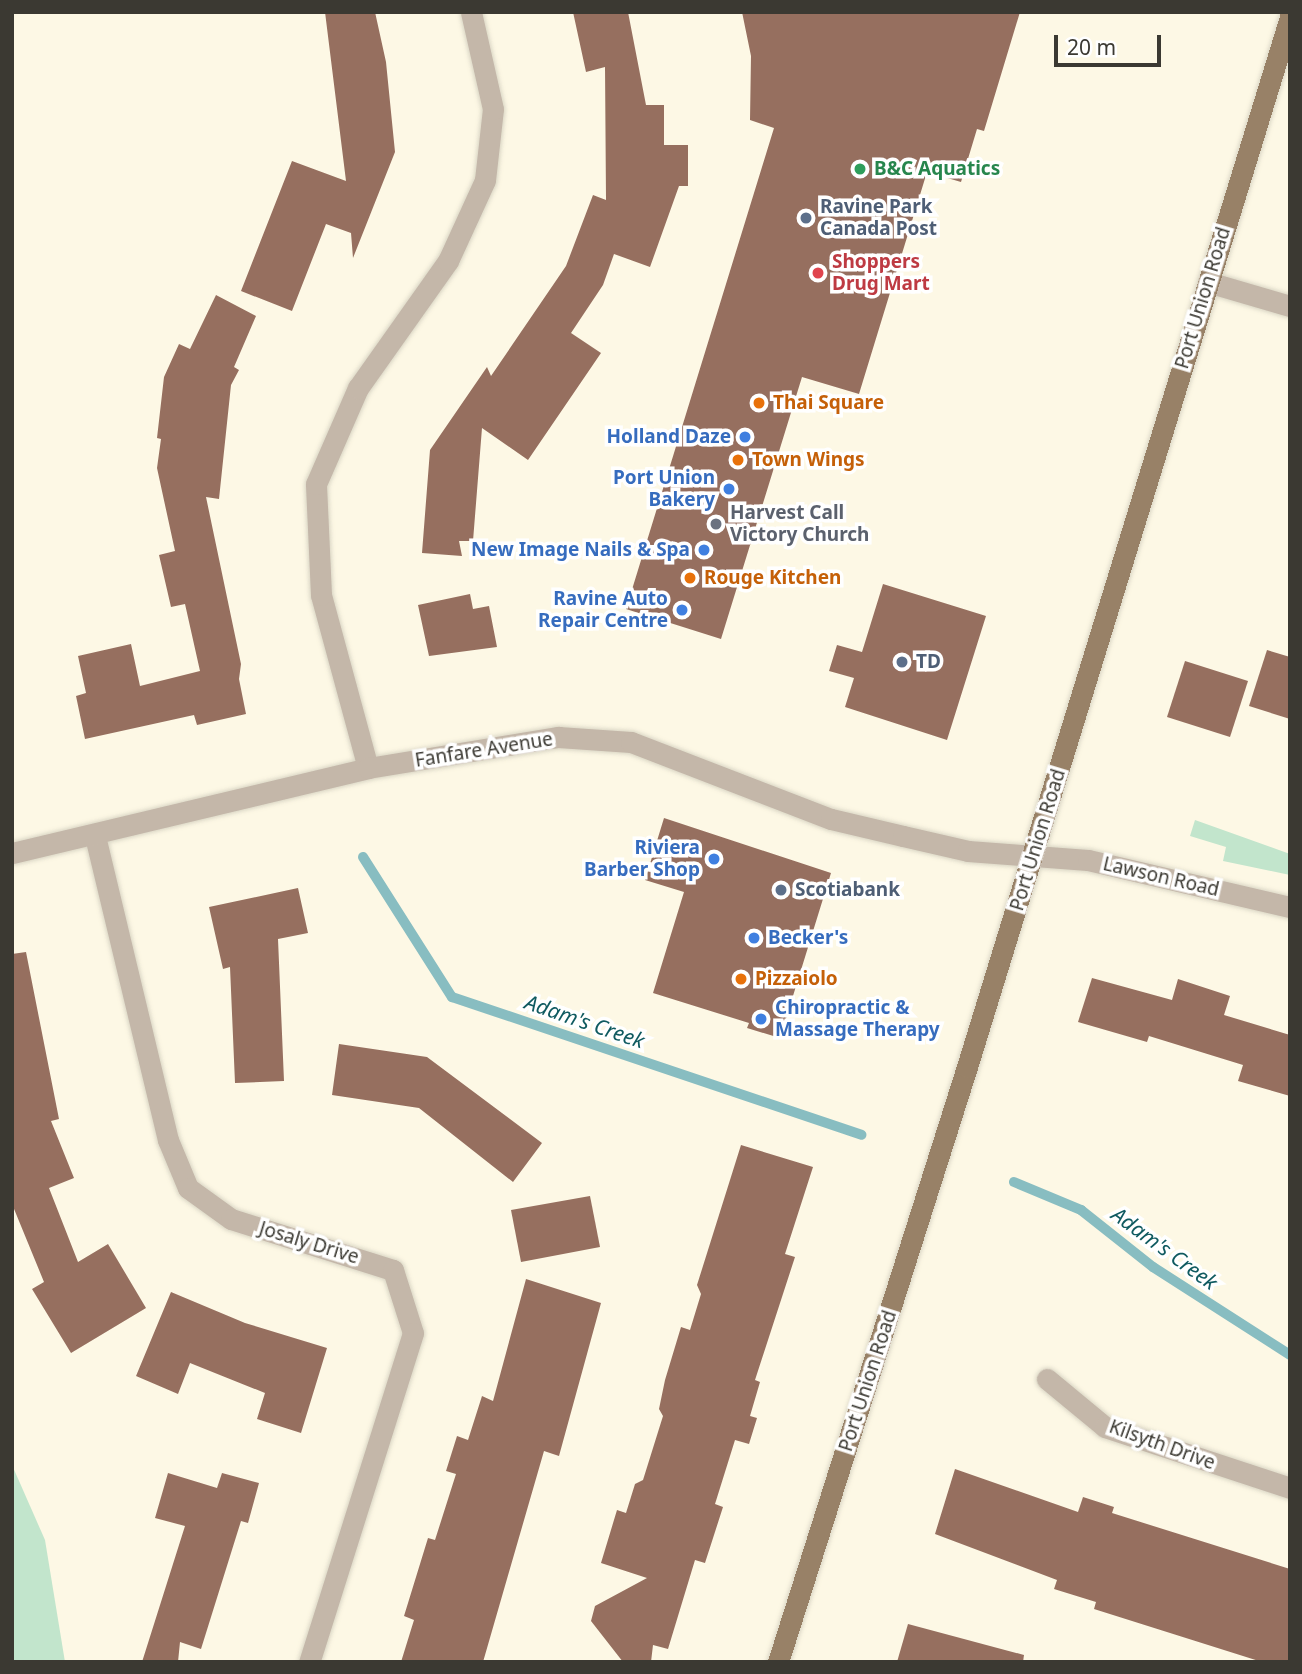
<!DOCTYPE html>
<style>
body{margin:0}
#map{position:relative;width:1302px;height:1674px;overflow:hidden;background:#fdf8e5;font-family:"Noto Sans",sans-serif}
div>[style]{position:absolute}
.green>*{inset:0;background:#c2e5cc}
.stream>*{height:10px;margin:-5px;padding:0 5px;transform-origin:5px;border-radius:5px;background:#88bdc1}
.building>*{inset:0;background:#966f5f}
.roads{filter:drop-shadow(0 0 2px #dad6c5) drop-shadow(0 0 2px #dad6c5)}
.minor>*{height:21px;margin:-10.5px;padding:0 10.5px;transform-origin:10.5px;border-radius:10.5px;background:#c4b7a9}
.major>*{height:21px;margin:-10.5px;padding:0 10.5px;transform-origin:10.5px;border-radius:10.5px;background:#988167}
.dots>*{width:19px;height:19px;translate:-50% -50%;box-sizing:border-box;border:4px solid #fff;border-radius:50%}
span{translate:-50% -50%;white-space:nowrap;text-align:center;line-height:1.15;-webkit-text-stroke:7px #fff;paint-order:stroke}
.leisure-label{font-size:19px;color:#27864d;font-weight:700}
.left{translate:0 -50%;text-align:left}
.service-label{font-size:19px;color:#4e5e75;font-weight:700}
.health-label{font-size:19px;color:#be3a42;font-weight:700}
.street-label{font-size:19px;color:#3b3932}
.food-label{font-size:19px;color:#c56008;font-weight:700}
.shop-label{font-size:19px;color:#366cbe;font-weight:700}
.right{translate:-100% -50%;text-align:right}
.worship-label{font-size:19px;color:#5b616d;font-weight:700}
.water-label{font-size:21px;color:#0f5a60;font-style:italic}
.frame{position:absolute;inset:0;border:14px solid #3b3932;pointer-events:none}
.scale{position:absolute;left:1054px;top:35px;width:107px;height:32px;box-sizing:border-box;border:4px solid #3b3932;border-top:0;padding-left:9px;font-size:21px;line-height:24px;white-space:nowrap;color:#3b3932;-webkit-text-stroke:5px #fff;paint-order:stroke}
</style>
<div id="map">
<div class="green">
<div style="clip-path:polygon(1195px 820px,1290px 854px,1290px 875px,1223px 861px,1226px 847px,1190px 836px)"></div>
<div style="clip-path:polygon(12px 1465px,45px 1540px,65px 1662px,12px 1662px)"></div>
</div>
<div class="stream">
<div style="left:363px;top:857px;width:166px;rotate:57.6deg"></div>
<div style="left:452px;top:997px;width:432px;rotate:18.6deg"></div>
<div style="left:1014px;top:1182px;width:73px;rotate:22.7deg"></div>
<div style="left:1081px;top:1210px;width:92px;rotate:38.4deg"></div>
<div style="left:1153px;top:1267px;width:163px;rotate:32.7deg"></div>
</div>
<div class="building">
<div style="clip-path:polygon(325px 12px,375px 12px,386px 62px,395px 152px,353px 258px,351px 233px,326px 224px,292px 311px,241px 291px,292px 161px,346px 181px)"></div>
<div style="clip-path:polygon(573px 12px,628px 12px,646px 105px,664px 105px,664px 145px,688px 145px,688px 186px,679px 186px,650px 267px,614px 254px,603px 285px,571px 333px,601px 353px,528px 460px,482px 428px,473px 541px,459px 541px,462px 556px,422px 553px,430px 450px,487px 367px,491px 376px,566px 266px,593px 195px,606px 200px,605px 67px,586px 72px)"></div>
<div style="clip-path:polygon(742px 12px,1020px 12px,984px 131px,977px 129px,961px 182px,927px 172px,859px 394px,802px 377px,721px 639px,626px 609px,774px 128px,750px 120px,751px 56px)"></div>
<div style="clip-path:polygon(216px 295px,256px 316px,234px 367px,239px 370px,231px 385px,219px 499px,206px 497px,241px 664px,239px 679px,246px 714px,197px 725px,194px 715px,85px 739px,76px 696px,86px 693px,78px 656px,131px 644px,140px 686px,200px 671px,185px 604px,171px 607px,159px 555px,175px 551px,157px 468px,161px 439px,157px 438px,164px 377px,179px 344px,190px 349px)"></div>
<div style="clip-path:polygon(883px 584px,986px 616px,947px 740px,845px 707px,854px 678px,829px 671px,837px 645px,862px 652px)"></div>
<div style="clip-path:polygon(470px 594px,473px 609px,489px 606px,497px 647px,429px 656px,418px 605px)"></div>
<div style="clip-path:polygon(1267px 650px,1290px 657px,1290px 719px,1249px 706px)"></div>
<div style="clip-path:polygon(1185px 661px,1248px 681px,1230px 737px,1167px 717px)"></div>
<div style="clip-path:polygon(664px 818px,831px 873px,780px 1038px,747px 1028px,749px 1023px,653px 993px,684px 892px,645px 880px)"></div>
<div style="clip-path:polygon(298px 888px,308px 933px,278px 939px,284px 1081px,235px 1083px,230px 967px,223px 969px,209px 907px)"></div>
<div style="clip-path:polygon(26px 952px,59px 1119px,51px 1121px,74px 1178px,49px 1188px,78px 1262px,108px 1244px,146px 1308px,71px 1353px,32px 1289px,44px 1282px,12px 1204px,12px 954px)"></div>
<div style="clip-path:polygon(1092px 978px,1172px 1000px,1178px 979px,1230px 996px,1224px 1015px,1290px 1035px,1290px 1096px,1238px 1081px,1243px 1065px,1149px 1036px,1147px 1042px,1078px 1022px)"></div>
<div style="clip-path:polygon(339px 1044px,427px 1057px,542px 1143px,513px 1182px,419px 1108px,332px 1095px)"></div>
<div style="clip-path:polygon(741px 1145px,813px 1167px,785px 1254px,795px 1257px,755px 1380px,760px 1382px,750px 1416px,757px 1418px,749px 1444px,735px 1440px,715px 1504px,723px 1507px,705px 1563px,695px 1560px,668px 1649px,653px 1645px,651px 1662px,623px 1662px,591px 1621px,595px 1606px,647px 1578px,601px 1563px,617px 1510px,626px 1513px,635px 1484px,643px 1480px,663px 1416px,659px 1409px,665px 1380px,681px 1327px,690px 1330px,701px 1294px,697px 1285px)"></div>
<div style="clip-path:polygon(590px 1196px,600px 1247px,521px 1262px,511px 1210px)"></div>
<div style="clip-path:polygon(526px 1279px,601px 1303px,559px 1456px,544px 1451px,483px 1662px,401px 1662px,414px 1620px,404px 1616px,428px 1538px,435px 1540px,456px 1474px,446px 1471px,457px 1436px,468px 1440px,482px 1396px,493px 1401px)"></div>
<div style="clip-path:polygon(171px 1292px,245px 1323px,327px 1348px,301px 1433px,257px 1419px,265px 1393px,190px 1363px,178px 1394px,136px 1376px)"></div>
<div style="clip-path:polygon(955px 1469px,1078px 1512px,1083px 1497px,1114px 1507px,1112px 1513px,1290px 1569px,1290px 1662px,1262px 1662px,1094px 1609px,1096px 1602px,1054px 1589px,1057px 1580px,935px 1534px)"></div>
<div style="clip-path:polygon(168px 1473px,217px 1488px,222px 1473px,259px 1483px,248px 1523px,241px 1521px,201px 1649px,180px 1642px,178px 1662px,142px 1662px,185px 1526px,155px 1518px)"></div>
<div style="clip-path:polygon(908px 1624px,1024px 1655px,1023px 1662px,897px 1662px)"></div>
</div>
<div class="roads">
<div class="minor">
<div style="left:1208px;top:282px;width:85px;rotate:16.3deg"></div>
<div style="left:368px;top:768px;width:179px;rotate:-105.2deg"></div>
<div style="left:321px;top:595px;width:111px;rotate:-92.6deg"></div>
<div style="left:316px;top:484px;width:105px;rotate:-66.4deg"></div>
<div style="left:358px;top:388px;width:156px;rotate:-54.7deg"></div>
<div style="left:448px;top:261px;width:89px;rotate:-65.4deg"></div>
<div style="left:485px;top:180px;width:71px;rotate:-83.6deg"></div>
<div style="left:493px;top:109px;width:99px;rotate:-102.8deg"></div>
<div style="left:95px;top:836px;width:313px;rotate:76.5deg"></div>
<div style="left:168px;top:1140px;width:52px;rotate:67.4deg"></div>
<div style="left:188px;top:1188px;width:53px;rotate:35.8deg"></div>
<div style="left:231px;top:1219px;width:170px;rotate:17.5deg"></div>
<div style="left:393px;top:1270px;width:66px;rotate:72.4deg"></div>
<div style="left:413px;top:1333px;width:345px;rotate:107.5deg"></div>
<div style="left:12px;top:853px;width:366px;rotate:-13.4deg"></div>
<div style="left:368px;top:768px;width:193px;rotate:-9.3deg"></div>
<div style="left:558px;top:737px;width:73px;rotate:3.9deg"></div>
<div style="left:631px;top:742px;width:214px;rotate:21.1deg"></div>
<div style="left:831px;top:819px;width:74px;rotate:13.3deg"></div>
<div style="left:903px;top:836px;width:67px;rotate:13deg"></div>
<div style="left:968px;top:851px;width:120px;rotate:4.3deg"></div>
<div style="left:1088px;top:860px;width:207px;rotate:13.1deg"></div>
<div style="left:1047px;top:1379px;width:75px;rotate:39.6deg"></div>
<div style="left:1105px;top:1427px;width:195px;rotate:18.2deg"></div>
</div>
<div class="major">
<div style="left:778px;top:1662px;width:624px;rotate:-72.38deg"></div>
<div style="left:967px;top:1067px;width:1099px;rotate:-72.9deg"></div>
</div>
</div>
<div class="dots">
<div style="left:860px;top:169px;background:#2e9e5b"></div>
<div style="left:806px;top:218px;background:#5c6f8a"></div>
<div style="left:818px;top:273px;background:#e0444e"></div>
<div style="left:759px;top:403px;background:#e8710a"></div>
<div style="left:745px;top:437px;background:#3f7fe0"></div>
<div style="left:738px;top:460px;background:#e8710a"></div>
<div style="left:729px;top:489px;background:#3f7fe0"></div>
<div style="left:716px;top:524px;background:#6b7280"></div>
<div style="left:704px;top:550px;background:#3f7fe0"></div>
<div style="left:690px;top:578px;background:#e8710a"></div>
<div style="left:682px;top:610px;background:#3f7fe0"></div>
<div style="left:902px;top:662px;background:#5c6f8a"></div>
<div style="left:714px;top:859px;background:#3f7fe0"></div>
<div style="left:781px;top:890px;background:#5c6f8a"></div>
<div style="left:754px;top:938px;background:#3f7fe0"></div>
<div style="left:741px;top:979px;background:#e8710a"></div>
<div style="left:761px;top:1019px;background:#3f7fe0"></div>
</div>
<div class="leisure-label">
<span class="left" style="left:874px;top:169px">B&amp;C Aquatics</span>
</div>
<div class="service-label">
<span class="left" style="left:820px;top:218px">Ravine Park<br>Canada Post</span>
<span class="left" style="left:916px;top:662px">TD</span>
<span class="left" style="left:795px;top:890px">Scotiabank</span>
</div>
<div class="health-label">
<span class="left" style="left:832px;top:273px">Shoppers<br>Drug Mart</span>
</div>
<div class="street-label">
<span style="left:1203px;top:298px;rotate:-73deg">Port Union Road</span>
<span style="left:484px;top:750px;rotate:-9deg">Fanfare Avenue</span>
<span style="left:1038px;top:840px;rotate:-73deg">Port Union Road</span>
<span style="left:1161px;top:877px;rotate:13deg">Lawson Road</span>
<span style="left:309px;top:1243px;rotate:17deg">Josaly Drive</span>
<span style="left:868px;top:1381px;rotate:-72deg">Port Union Road</span>
<span style="left:1162px;top:1445px;rotate:20deg">Kilsyth Drive</span>
</div>
<div class="food-label">
<span class="left" style="left:773px;top:403px">Thai Square</span>
<span class="left" style="left:752px;top:460px">Town Wings</span>
<span class="left" style="left:704px;top:578px">Rouge Kitchen</span>
<span class="left" style="left:755px;top:979px">Pizzaiolo</span>
</div>
<div class="shop-label">
<span class="right" style="left:731px;top:437px">Holland Daze</span>
<span class="right" style="left:715px;top:489px">Port Union<br>Bakery</span>
<span class="right" style="left:690px;top:550px">New Image Nails &amp; Spa</span>
<span class="right" style="left:668px;top:610px">Ravine Auto<br>Repair Centre</span>
<span class="right" style="left:700px;top:859px">Riviera<br>Barber Shop</span>
<span class="left" style="left:768px;top:938px">Becker's</span>
<span class="left" style="left:775px;top:1019px">Chiropractic &amp;<br>Massage Therapy</span>
</div>
<div class="worship-label">
<span class="left" style="left:730px;top:524px">Harvest Call<br>Victory Church</span>
</div>
<div class="water-label">
<span style="left:585px;top:1021px;rotate:19deg">Adam's Creek</span>
<span style="left:1165px;top:1248px;rotate:36deg">Adam's Creek</span>
</div>
<div class="frame"></div>
<div class="scale">20 m</div>
</div>
